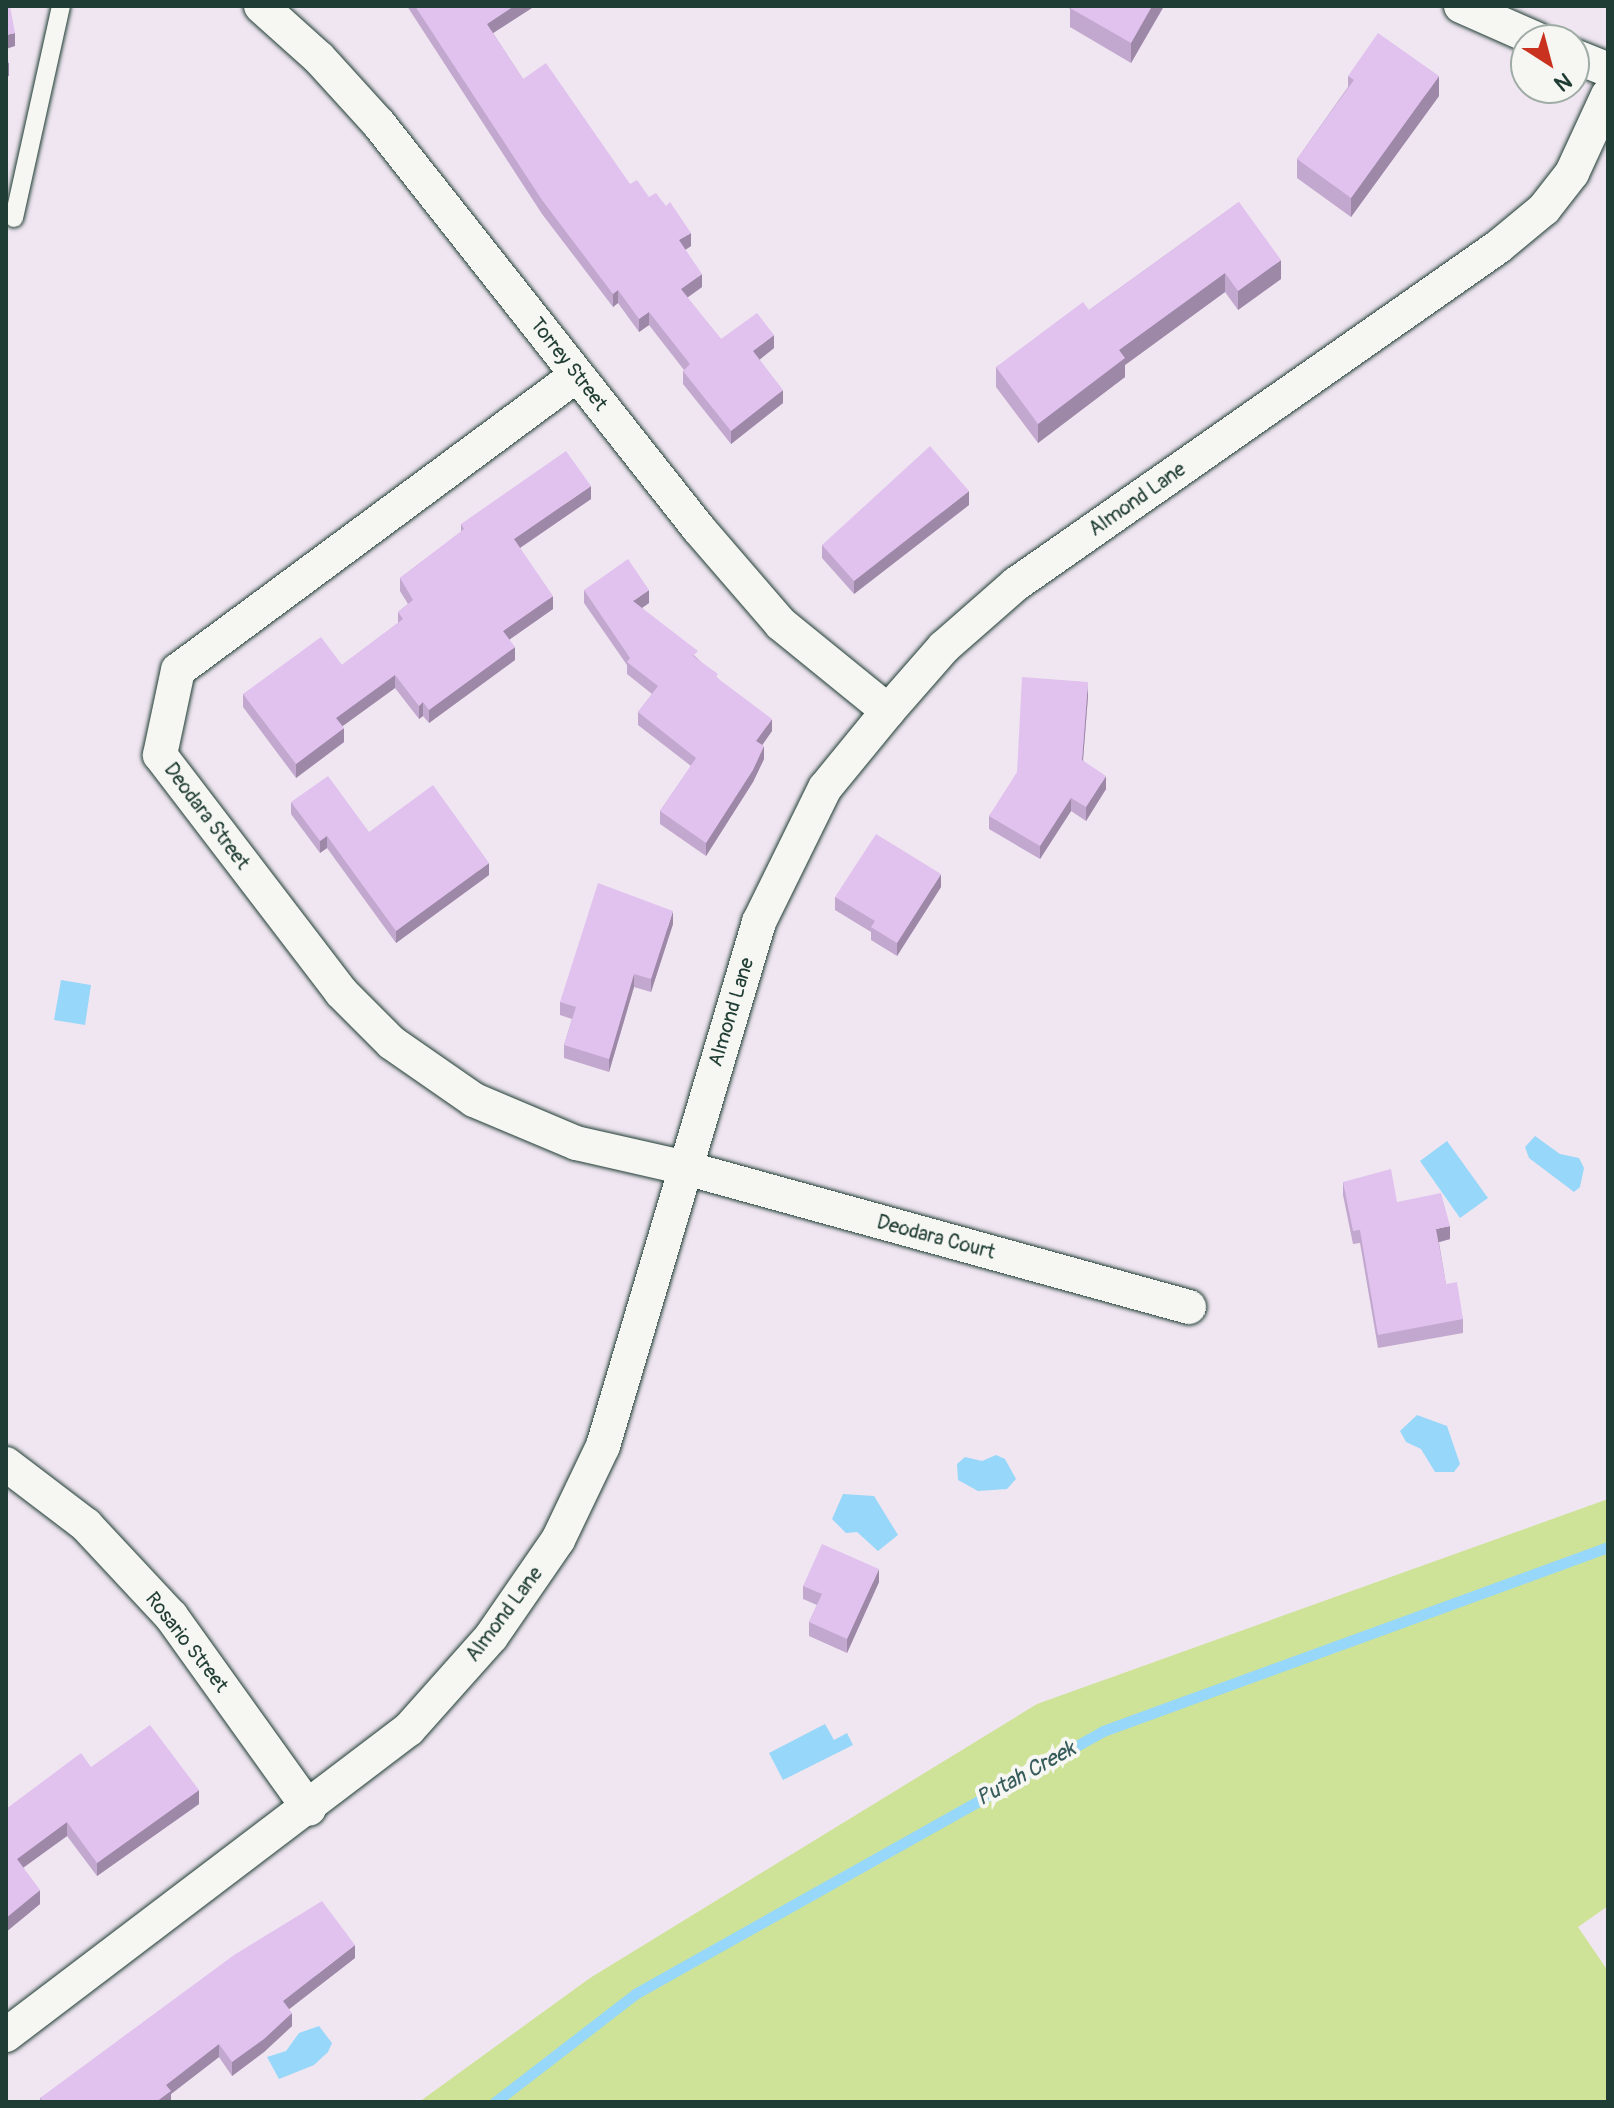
<!DOCTYPE html>
<style>
body{margin:0}
#map{position:relative;width:1614px;height:2108px;overflow:hidden;background:#f0e6f1;font-family:Pangolin,sans-serif}
div>[style]{position:absolute}
.green>*{inset:0;background:#cee397}
.water>*{inset:0;background:#97d7f9}
.stream>*{height:11px;margin:-5.5px;padding:0 5.5px;transform-origin:5.5px;border-radius:5.5px;background:#97d7f9}
.roads{filter:drop-shadow(0 0 2px #1f3d34) drop-shadow(0 0 2px #1f3d34)}
.service>*{height:18px;margin:-9px;padding:0 9px;transform-origin:9px;border-radius:9px;background:#f6f6f2}
.minor>*{height:34px;margin:-17px;padding:0 17px;transform-origin:17px;border-radius:17px;background:#f6f6f2}
.wall>*{inset:0;background:#c2a7ce}
.shaded-wall>*{inset:0;background:#9e88a7}
.building>*{inset:0;background:#e1c2ef}
span{translate:-50% -50%;white-space:nowrap;text-align:center;line-height:1.15;-webkit-text-stroke:8px #f6f6f2;paint-order:stroke}
.street-label{font-size:20px;color:#1f3d34}
.water-label{font-size:22px;color:#375c5b;font-style:italic}
.frame{position:absolute;inset:0;border:8px solid #1f3d34;pointer-events:none}
.north{position:absolute;left:1510px;top:24px;width:80px;height:80px;box-sizing:border-box;background:#f6f6f2;border:2px solid #a0aca6;border-radius:50%;rotate:144deg;font-size:22px;font-weight:700;line-height:32px;text-align:center;color:#1f3d34}
.north::after{content:'';display:block;margin:auto;width:28px;height:36px;background:#c8321e;clip-path:polygon(50% 0,100% 100%,50% 72%,0 100%)}
</style>
<div id="map">
<div class="green">
<div style="clip-path:polygon(1608px 1499px,1608px 1906px,1578px 1927px,1608px 1971px,1608px 2102px,419px 2102px,590px 1978px,1037px 1704px)"></div>
</div>
<div class="water">
<div style="clip-path:polygon(61px 980px,91px 985px,85px 1025px,54px 1020px)"></div>
<div style="clip-path:polygon(1535px 1136px,1560px 1154px,1579px 1158px,1584px 1168px,1580px 1187px,1574px 1192px,1529px 1158px,1525px 1147px)"></div>
<div style="clip-path:polygon(1447px 1141px,1488px 1198px,1460px 1218px,1420px 1161px)"></div>
<div style="clip-path:polygon(1417px 1415px,1447px 1426px,1460px 1464px,1454px 1472px,1435px 1472px,1421px 1449px,1406px 1442px,1400px 1431px)"></div>
<div style="clip-path:polygon(996px 1455px,1005px 1459px,1016px 1479px,1007px 1489px,978px 1491px,958px 1480px,957px 1464px,965px 1457px,982px 1461px)"></div>
<div style="clip-path:polygon(843px 1494px,874px 1496px,898px 1535px,878px 1551px,857px 1532px,846px 1533px,832px 1519px)"></div>
<div style="clip-path:polygon(825px 1724px,834px 1740px,847px 1733px,853px 1745px,783px 1780px,769px 1753px)"></div>
<div style="clip-path:polygon(319px 2026px,332px 2043px,328px 2052px,314px 2065px,279px 2079px,267px 2057px,286px 2051px,299px 2033px)"></div>
</div>
<div class="stream">
<div style="left:495px;top:2102px;width:177px;rotate:-37.6deg"></div>
<div style="left:635px;top:1994px;width:537px;rotate:-29.33deg"></div>
<div style="left:1103px;top:1731px;width:537px;rotate:-20.02deg"></div>
</div>
<div class="roads">
<div class="service">
<div style="left:14px;top:218px;width:217px;rotate:-77.5deg"></div>
</div>
<div class="minor">
<div style="left:261px;top:6px;width:78px;rotate:41.9deg"></div>
<div style="left:319px;top:58px;width:89px;rotate:47.7deg"></div>
<div style="left:379px;top:124px;width:516px;rotate:51.69deg"></div>
<div style="left:699px;top:529px;width:125px;rotate:49.2deg"></div>
<div style="left:781px;top:624px;width:138px;rotate:39.1deg"></div>
<div style="left:1461px;top:6px;width:84px;rotate:23.8deg"></div>
<div style="left:1574px;top:56px;width:37px;rotate:22deg"></div>
<div style="left:577px;top:375px;width:496px;rotate:143.5deg"></div>
<div style="left:178px;top:670px;width:87px;rotate:102deg"></div>
<div style="left:160px;top:755px;width:298px;rotate:52.6deg"></div>
<div style="left:341px;top:992px;width:72px;rotate:45deg"></div>
<div style="left:392px;top:1043px;width:100px;rotate:34.8deg"></div>
<div style="left:474px;top:1100px;width:111px;rotate:22.9deg"></div>
<div style="left:576px;top:1143px;width:109px;rotate:12.8deg"></div>
<div style="left:682px;top:1167px;width:526px;rotate:15.44deg"></div>
<div style="left:6px;top:1464px;width:101px;rotate:37.3deg"></div>
<div style="left:86px;top:1525px;width:125px;rotate:47deg"></div>
<div style="left:171px;top:1616px;width:237px;rotate:54.4deg"></div>
<div style="left:6px;top:2035px;width:506px;rotate:-37.21deg"></div>
<div style="left:409px;top:1729px;width:123px;rotate:-48.3deg"></div>
<div style="left:491px;top:1637px;width:118px;rotate:-55.4deg"></div>
<div style="left:558px;top:1540px;width:104px;rotate:-64.4deg"></div>
<div style="left:603px;top:1446px;width:547px;rotate:-73.42deg"></div>
<div style="left:759px;top:922px;width:149px;rotate:-63.8deg"></div>
<div style="left:825px;top:788px;width:99px;rotate:-50.7deg"></div>
<div style="left:888px;top:711px;width:85px;rotate:-48.8deg"></div>
<div style="left:944px;top:647px;width:96px;rotate:-41.2deg"></div>
<div style="left:1016px;top:584px;width:588px;rotate:-34.96deg"></div>
<div style="left:1498px;top:247px;width:60px;rotate:-39.6deg"></div>
<div style="left:1544px;top:209px;width:46px;rotate:-52.1deg"></div>
<div style="left:1572px;top:173px;width:86px;rotate:-65.2deg"></div>
</div>
</div>
<div class="wall">
<div style="clip-path:polygon(407px 6px,535px 6px,493px 33px,523px 79px,630px 184px,649px 197px,691px 246px,685px 250px,702px 287px,687px 298px,721px 339px,774px 348px,759px 360px,783px 403px,731px 444px,683px 384px,683px 371px,684px 370px,649px 325px,639px 332px,618px 303px,613px 307px,542px 214px)"></div>
<div style="clip-path:polygon(1066px 6px,1164px 6px,1131px 63px,1070px 27px,1070px 9px)"></div>
<div style="clip-path:polygon(1348px 76px,1439px 96px,1351px 217px,1297px 178px,1297px 159px,1348px 87px)"></div>
<div style="clip-path:polygon(1239px 202px,1281px 279px,1238px 310px,1225px 292px,1125px 365px,1125px 377px,1038px 443px,996px 387px,996px 367px,1089px 310px)"></div>
<div style="clip-path:polygon(591px 499px,520px 548px,553px 609px,509px 640px,515px 660px,429px 723px,423px 716px,419px 719px,395px 688px,342px 726px,344px 742px,296px 778px,243px 707px,243px 694px,342px 665px,398px 623px,398px 612px,408px 604px,400px 591px,400px 578px,461px 532px,461px 524px)"></div>
<div style="clip-path:polygon(969px 505px,854px 594px,822px 558px,822px 545px)"></div>
<div style="clip-path:polygon(584px 590px,649px 603px,642px 608px,698px 659px,772px 731px,762px 745px,764px 759px,753px 782px,706px 856px,660px 824px,660px 811px,691px 766px,638px 725px,638px 712px,652px 694px,627px 674px,627px 665px,584px 603px)"></div>
<div style="clip-path:polygon(1088px 696px,1083px 760px,1106px 789px,1086px 821px,1071px 811px,1040px 859px,989px 829px,989px 816px)"></div>
<div style="clip-path:polygon(291px 802px,369px 832px,489px 875px,396px 943px,327px 848px,320px 853px,291px 814px)"></div>
<div style="clip-path:polygon(941px 887px,897px 956px,871px 940px,871px 932px,835px 910px,835px 897px)"></div>
<div style="clip-path:polygon(673px 924px,651px 992px,634px 987px,609px 1072px,564px 1058px,564px 1045px,572px 1019px,560px 1015px,560px 1002px)"></div>
<div style="clip-path:polygon(1343px 1182px,1397px 1202px,1450px 1239px,1439px 1242px,1446px 1284px,1463px 1319px,1463px 1333px,1378px 1348px,1360px 1243px,1353px 1244px,1343px 1195px)"></div>
<div style="clip-path:polygon(879px 1582px,847px 1653px,809px 1636px,809px 1622px,817px 1605px,803px 1599px,803px 1586px)"></div>
<div style="clip-path:polygon(91px 1767px,199px 1804px,97px 1876px,67px 1836px,23px 1868px,40px 1904px,6px 1932px,6px 1809px)"></div>
<div style="clip-path:polygon(355px 1958px,289px 2009px,292px 2026px,264px 2052px,232px 2076px,219px 2057px,171px 2094px,171px 2102px,40px 2102px,40px 2098px)"></div>
</div>
<div class="shaded-wall">
<div style="clip-path:polygon(514px 6px,535px 6px,487px 37px,487px 24px)"></div>
<div style="clip-path:polygon(1152px 6px,1164px 6px,1131px 63px,1131px 43px)"></div>
<div style="clip-path:polygon(15px 33px,15px 46px,6px 49px,6px 35px)"></div>
<div style="clip-path:polygon(6px 63px,9px 63px,9px 76px,6px 77px)"></div>
<div style="clip-path:polygon(1439px 76px,1439px 96px,1351px 217px,1351px 198px)"></div>
<div style="clip-path:polygon(691px 233px,691px 246px,679px 254px,679px 240px)"></div>
<div style="clip-path:polygon(1281px 260px,1281px 279px,1238px 310px,1238px 291px)"></div>
<div style="clip-path:polygon(1225px 273px,1225px 292px,1125px 365px,1125px 377px,1038px 443px,1038px 424px,1119px 350px)"></div>
<div style="clip-path:polygon(702px 274px,702px 287px,681px 302px,681px 289px)"></div>
<div style="clip-path:polygon(618px 290px,618px 303px,613px 307px,613px 294px)"></div>
<div style="clip-path:polygon(649px 312px,649px 325px,639px 332px,639px 319px)"></div>
<div style="clip-path:polygon(774px 335px,774px 348px,753px 365px,753px 351px)"></div>
<div style="clip-path:polygon(783px 390px,783px 403px,731px 444px,731px 431px)"></div>
<div style="clip-path:polygon(591px 486px,591px 499px,514px 552px,514px 539px)"></div>
<div style="clip-path:polygon(969px 491px,969px 505px,854px 594px,854px 581px)"></div>
<div style="clip-path:polygon(649px 590px,649px 603px,633px 614px,633px 601px)"></div>
<div style="clip-path:polygon(553px 596px,553px 609px,503px 644px,503px 631px)"></div>
<div style="clip-path:polygon(515px 647px,515px 660px,429px 723px,429px 710px)"></div>
<div style="clip-path:polygon(395px 675px,395px 688px,336px 731px,336px 718px)"></div>
<div style="clip-path:polygon(1088px 682px,1088px 696px,1082px 773px,1082px 760px)"></div>
<div style="clip-path:polygon(423px 702px,423px 716px,419px 719px,419px 706px)"></div>
<div style="clip-path:polygon(772px 719px,772px 731px,756px 754px,756px 741px)"></div>
<div style="clip-path:polygon(344px 728px,344px 742px,296px 778px,296px 764px)"></div>
<div style="clip-path:polygon(764px 746px,764px 759px,753px 782px,706px 856px,706px 843px)"></div>
<div style="clip-path:polygon(1106px 776px,1106px 789px,1086px 821px,1086px 807px)"></div>
<div style="clip-path:polygon(1071px 798px,1071px 811px,1040px 859px,1040px 846px)"></div>
<div style="clip-path:polygon(327px 836px,327px 848px,320px 853px,320px 841px)"></div>
<div style="clip-path:polygon(489px 863px,489px 875px,396px 943px,396px 931px)"></div>
<div style="clip-path:polygon(941px 874px,941px 887px,897px 956px,897px 943px)"></div>
<div style="clip-path:polygon(673px 911px,673px 924px,651px 992px,651px 979px)"></div>
<div style="clip-path:polygon(634px 974px,634px 987px,609px 1072px,609px 1059px)"></div>
<div style="clip-path:polygon(1450px 1226px,1450px 1239px,1436px 1243px,1436px 1229px)"></div>
<div style="clip-path:polygon(879px 1569px,879px 1582px,847px 1653px,847px 1639px)"></div>
<div style="clip-path:polygon(199px 1790px,199px 1804px,97px 1876px,97px 1863px)"></div>
<div style="clip-path:polygon(67px 1822px,67px 1836px,17px 1872px,17px 1859px)"></div>
<div style="clip-path:polygon(40px 1890px,40px 1904px,6px 1932px,6px 1918px)"></div>
<div style="clip-path:polygon(355px 1945px,355px 1958px,283px 2014px,283px 2001px)"></div>
<div style="clip-path:polygon(292px 2013px,292px 2026px,264px 2052px,232px 2076px,232px 2062px)"></div>
<div style="clip-path:polygon(219px 2044px,219px 2057px,171px 2094px,171px 2102px,156px 2102px,166px 2085px)"></div>
</div>
<div class="building">
<div style="clip-path:polygon(6px 6px,10px 6px,15px 33px,6px 35px)"></div>
<div style="clip-path:polygon(415px 6px,514px 6px,487px 24px,523px 79px,546px 63px,630px 184px,637px 180px,649px 197px,656px 193px,666px 206px,670px 202px,691px 233px,679px 240px,702px 274px,681px 289px,721px 339px,757px 313px,774px 335px,753px 351px,783px 390px,731px 431px,683px 371px,690px 364px,649px 312px,639px 319px,618px 290px,613px 294px,542px 200px)"></div>
<div style="clip-path:polygon(1071px 6px,1152px 6px,1131px 43px,1070px 8px)"></div>
<div style="clip-path:polygon(1378px 33px,1439px 76px,1351px 198px,1297px 159px,1354px 80px,1348px 76px)"></div>
<div style="clip-path:polygon(6px 50px,9px 63px,6px 63px)"></div>
<div style="clip-path:polygon(1239px 202px,1281px 260px,1238px 291px,1225px 273px,1119px 350px,1125px 358px,1038px 424px,996px 367px,1083px 302px,1089px 310px)"></div>
<div style="clip-path:polygon(930px 446px,969px 491px,854px 581px,822px 545px)"></div>
<div style="clip-path:polygon(566px 451px,591px 486px,514px 539px,553px 596px,503px 631px,515px 647px,429px 710px,423px 702px,419px 706px,395px 675px,336px 718px,344px 728px,296px 764px,243px 694px,321px 637px,342px 665px,403px 619px,398px 612px,413px 600px,400px 578px,464px 529px,461px 524px)"></div>
<div style="clip-path:polygon(628px 559px,649px 590px,633px 601px,698px 651px,693px 656px,718px 674px,716px 677px,772px 719px,756px 741px,764px 746px,753px 770px,706px 843px,660px 811px,696px 758px,638px 712px,658px 686px,627px 662px,630px 658px,584px 590px)"></div>
<div style="clip-path:polygon(1022px 677px,1088px 682px,1082px 760px,1106px 776px,1086px 807px,1071px 798px,1040px 846px,989px 816px,1017px 772px)"></div>
<div style="clip-path:polygon(328px 776px,369px 832px,433px 785px,489px 863px,396px 931px,327px 836px,320px 841px,291px 802px)"></div>
<div style="clip-path:polygon(876px 834px,941px 874px,897px 943px,871px 927px,875px 921px,835px 897px)"></div>
<div style="clip-path:polygon(598px 883px,673px 911px,651px 979px,634px 974px,609px 1059px,564px 1045px,576px 1007px,560px 1002px)"></div>
<div style="clip-path:polygon(1391px 1169px,1397px 1202px,1441px 1193px,1450px 1226px,1436px 1229px,1446px 1284px,1457px 1282px,1463px 1319px,1378px 1335px,1360px 1230px,1353px 1231px,1343px 1182px)"></div>
<div style="clip-path:polygon(822px 1544px,879px 1569px,847px 1639px,809px 1622px,822px 1594px,803px 1586px)"></div>
<div style="clip-path:polygon(150px 1725px,199px 1790px,97px 1863px,67px 1822px,17px 1859px,40px 1890px,6px 1918px,6px 1809px,81px 1753px,91px 1767px)"></div>
<div style="clip-path:polygon(322px 1901px,355px 1945px,283px 2001px,292px 2013px,264px 2039px,232px 2062px,219px 2044px,166px 2085px,171px 2091px,156px 2102px,44px 2102px,40px 2098px,234px 1955px)"></div>
</div>
<div class="street-label">
<span style="left:569px;top:364px;rotate:52deg">Torrey Street</span>
<span style="left:1137px;top:499px;rotate:-35deg">Almond Lane</span>
<span style="left:207px;top:816px;rotate:53deg">Deodara Street</span>
<span style="left:731px;top:1012px;rotate:-73deg">Almond Lane</span>
<span style="left:936px;top:1237px;rotate:15deg">Deodara Court</span>
<span style="left:504px;top:1614px;rotate:-53deg">Almond Lane</span>
<span style="left:187px;top:1642px;rotate:52deg">Rosario Street</span>
</div>
<div class="water-label">
<span style="left:1026px;top:1774px;rotate:-29deg">Putah Creek</span>
</div>
<div class="frame"></div>
<div class="north">N</div>
</div>
